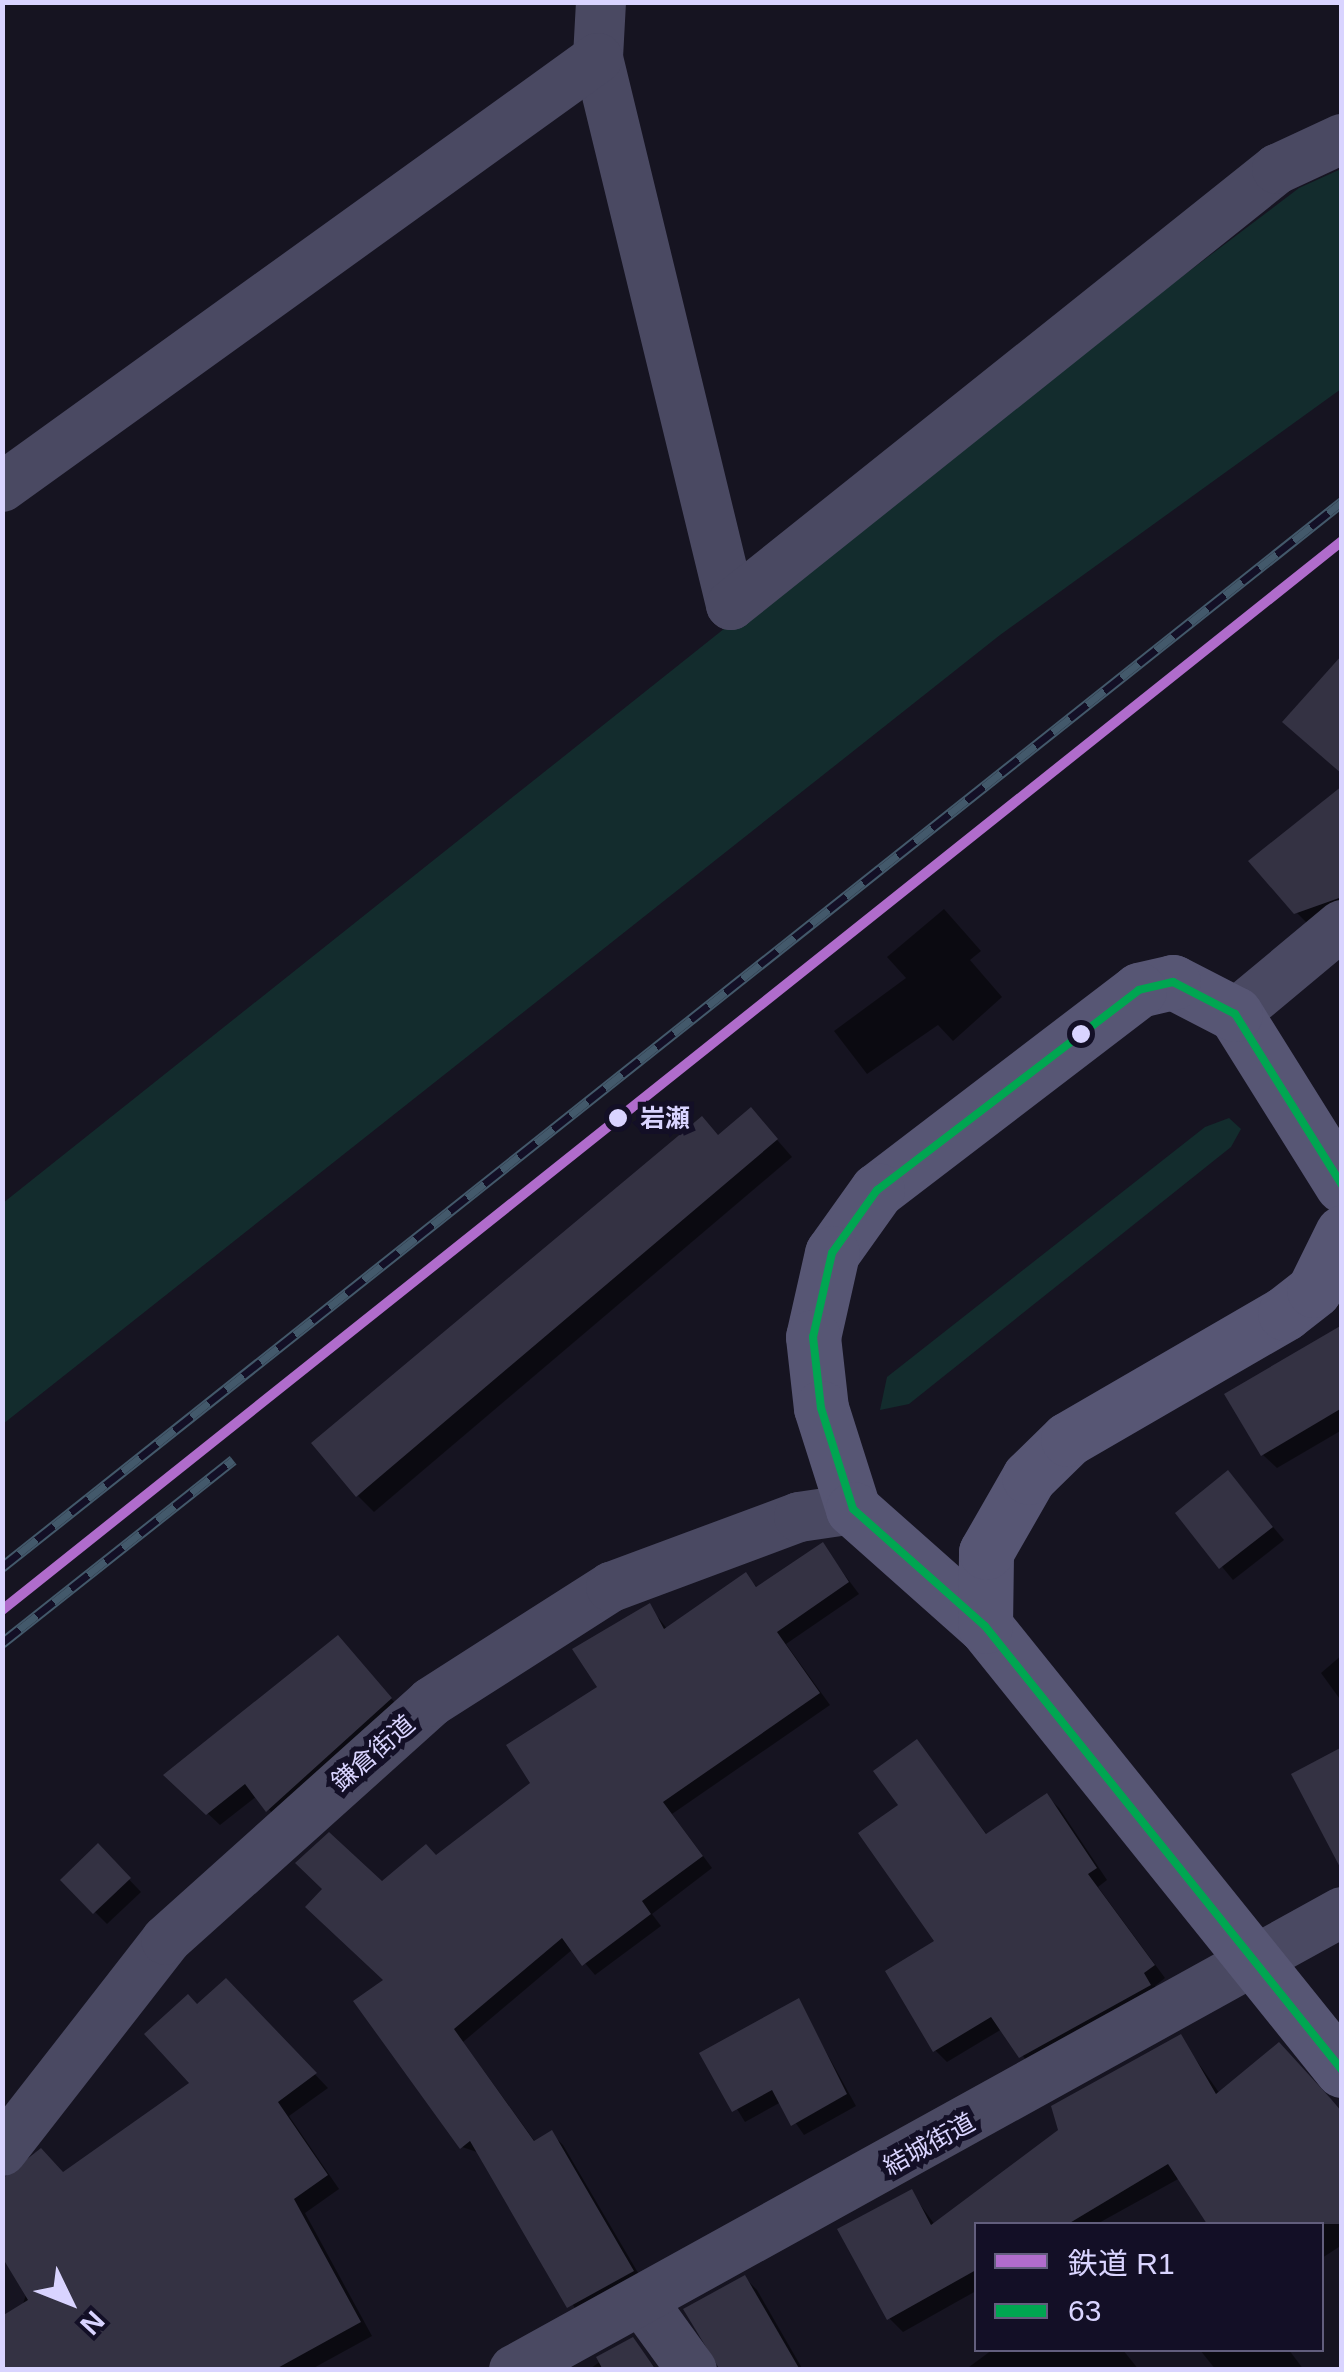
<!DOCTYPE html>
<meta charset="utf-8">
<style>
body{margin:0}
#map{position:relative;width:1344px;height:2372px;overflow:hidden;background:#161421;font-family:Arial,"Noto Sans JP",sans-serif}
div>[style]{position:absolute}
.green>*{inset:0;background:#132c2d}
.shadow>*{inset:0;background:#0007}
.building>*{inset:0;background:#343243}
.street>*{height:50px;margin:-25px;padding:0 25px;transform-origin:25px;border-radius:25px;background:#4a4962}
.secondary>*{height:55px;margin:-27.5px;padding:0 27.5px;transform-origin:27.5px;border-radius:27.5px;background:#575674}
.rail>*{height:11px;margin-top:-5.5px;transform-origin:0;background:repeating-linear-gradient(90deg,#130f26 0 22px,#43596b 0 44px);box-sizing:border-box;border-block:2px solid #43596b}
.bus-1>*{height:8px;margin:-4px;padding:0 4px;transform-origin:4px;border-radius:4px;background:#00a651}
.rail-1>*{height:10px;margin:-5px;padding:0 5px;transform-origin:5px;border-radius:5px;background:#b06ccc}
.dots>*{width:28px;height:28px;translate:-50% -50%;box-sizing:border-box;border:5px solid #130f26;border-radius:50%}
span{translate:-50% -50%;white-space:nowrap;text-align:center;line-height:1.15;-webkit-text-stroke:10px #130f26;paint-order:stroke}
.stop-label{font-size:25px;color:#d9d4ff;font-weight:700}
.left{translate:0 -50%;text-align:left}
.street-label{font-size:25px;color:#d9d4ff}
.frame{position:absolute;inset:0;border:5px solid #d9d4ff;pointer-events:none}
.legend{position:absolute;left:974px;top:2222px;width:350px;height:130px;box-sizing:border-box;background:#130f26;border:2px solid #625e7d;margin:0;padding:12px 18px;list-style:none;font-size:30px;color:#d9d4ff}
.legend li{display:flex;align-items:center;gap:20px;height:50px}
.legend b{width:50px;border:2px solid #625e7d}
.north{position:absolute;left:20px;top:2252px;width:100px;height:100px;-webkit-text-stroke:8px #130f26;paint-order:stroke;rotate:133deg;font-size:28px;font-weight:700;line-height:40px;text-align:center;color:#d9d4ff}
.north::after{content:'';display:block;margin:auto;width:35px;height:45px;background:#d9d4ff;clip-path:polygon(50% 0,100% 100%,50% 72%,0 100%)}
</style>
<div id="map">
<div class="green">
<div style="clip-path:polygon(1341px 169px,1341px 389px,1000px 635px,3px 1424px,3px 1203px,867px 515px,1299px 188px)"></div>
<div style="clip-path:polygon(1229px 1118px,1241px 1129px,1231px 1147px,909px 1404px,880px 1410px,887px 1377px,1205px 1127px)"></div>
</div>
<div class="shadow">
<div style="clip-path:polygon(1342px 803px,1342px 918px,1311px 927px,1296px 912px)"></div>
<div style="clip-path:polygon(944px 909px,981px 951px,970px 960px,1002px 997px,953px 1041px,938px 1025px,867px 1074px,834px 1031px,906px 978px,887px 957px)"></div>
<div style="clip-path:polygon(751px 1110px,792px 1157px,374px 1512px,358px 1496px)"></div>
<div style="clip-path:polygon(1342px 1327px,1342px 1430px,1277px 1468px,1263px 1455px)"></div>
<div style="clip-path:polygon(1228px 1473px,1284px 1540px,1233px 1580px,1178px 1514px)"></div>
<div style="clip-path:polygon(823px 1546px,859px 1594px,786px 1644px,830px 1705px,672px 1814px,712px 1868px,652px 1914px,661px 1926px,595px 1975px,573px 1949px,463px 2042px,536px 2143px,552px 2134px,563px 2145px,644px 2283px,581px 2318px,480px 2153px,462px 2147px,386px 1980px,382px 1885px,437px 1858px,534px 1784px,601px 1688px,575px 1649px,649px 1606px,668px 1630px,745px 1575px,758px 1588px)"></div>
<div style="clip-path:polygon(350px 1651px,403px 1712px,280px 1822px,257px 1796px,220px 1825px,167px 1775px)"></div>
<div style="clip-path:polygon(1342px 1655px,1342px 1702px,1321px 1673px)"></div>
<div style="clip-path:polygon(917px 1742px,988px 1836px,1047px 1796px,1059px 1808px,1107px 1880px,1098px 1887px,1165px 1978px,1155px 1986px,1161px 1997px,1033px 2069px,1002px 2029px,947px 2062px,935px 2050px,938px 1942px,901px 1806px)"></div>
<div style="clip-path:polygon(98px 1847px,141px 1892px,107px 1924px,63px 1880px)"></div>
<div style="clip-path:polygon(226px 1981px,328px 2088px,289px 2116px,339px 2189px,305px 2213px,372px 2336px,310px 2370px,2px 2370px,64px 2175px,193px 2083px,198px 2007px)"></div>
<div style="clip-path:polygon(798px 2001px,856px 2106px,804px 2135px,781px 2102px,745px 2122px,703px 2054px)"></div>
<div style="clip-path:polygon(1180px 2037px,1220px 2094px,1342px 2114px,1342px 2245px,1322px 2258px,1322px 2224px,1210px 2224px,1180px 2178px,1097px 2224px,976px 2224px,976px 2291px,903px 2332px,889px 2318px,911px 2192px,935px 2225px)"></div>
<div style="clip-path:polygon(745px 2278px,757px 2290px,803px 2370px,722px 2370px)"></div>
<div style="clip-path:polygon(632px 2340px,657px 2370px,588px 2370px)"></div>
<div style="clip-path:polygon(992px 2350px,1123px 2350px,1139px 2370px,965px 2370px)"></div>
<div style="clip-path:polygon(1200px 2350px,1289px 2350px,1304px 2370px,1216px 2370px)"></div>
</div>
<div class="building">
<div style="clip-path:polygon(1342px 655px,1342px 774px,1282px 722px)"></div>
<div style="clip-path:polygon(1342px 786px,1342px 897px,1294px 914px,1248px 861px)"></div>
<div style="clip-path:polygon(751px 1107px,778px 1139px,356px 1497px,311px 1443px,702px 1116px,718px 1135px)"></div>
<div style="clip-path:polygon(1342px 1325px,1342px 1408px,1261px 1456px,1224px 1394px)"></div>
<div style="clip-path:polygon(1228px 1470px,1273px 1527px,1219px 1569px,1175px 1513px)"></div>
<div style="clip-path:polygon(823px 1542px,849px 1582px,777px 1632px,820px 1693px,663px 1802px,703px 1856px,642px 1901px,651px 1914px,582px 1966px,562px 1938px,454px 2029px,534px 2141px,552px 2130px,634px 2271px,567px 2308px,470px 2141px,460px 2149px,353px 2001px,383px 1980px,305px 1907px,322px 1889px,295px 1863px,329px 1832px,382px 1881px,426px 1844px,436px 1855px,530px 1783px,506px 1745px,597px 1687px,572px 1649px,650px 1603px,664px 1629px,746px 1572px,756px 1587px)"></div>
<div style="clip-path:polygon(338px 1635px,392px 1698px,266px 1812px,245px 1784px,206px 1815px,163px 1775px)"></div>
<div style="clip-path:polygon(917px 1739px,986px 1834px,1047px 1793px,1097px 1868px,1088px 1874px,1155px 1965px,1144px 1973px,1151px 1985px,1019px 2058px,991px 2017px,933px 2052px,885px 1971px,934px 1941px,858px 1833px,898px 1805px,873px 1771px)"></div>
<div style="clip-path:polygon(1342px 1747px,1342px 1871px,1291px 1774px)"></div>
<div style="clip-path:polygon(98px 1843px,131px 1878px,93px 1914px,60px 1880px)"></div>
<div style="clip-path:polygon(226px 1978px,317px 2073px,278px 2102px,328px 2175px,294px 2199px,361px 2322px,274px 2370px,2px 2370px,2px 2316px,28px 2300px,2px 2257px,2px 2179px,41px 2148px,63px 2172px,189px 2083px,144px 2034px,188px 1994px,197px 2004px)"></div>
<div style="clip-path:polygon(799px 1998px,847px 2094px,791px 2126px,772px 2090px,732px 2112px,699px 2053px)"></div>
<div style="clip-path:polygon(1181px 2034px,1216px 2094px,1279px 2042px,1331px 2099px,1342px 2112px,1342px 2224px,1207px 2224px,1168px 2164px,1068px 2224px,976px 2224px,976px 2270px,887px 2320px,837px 2229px,912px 2189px,931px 2225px,1058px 2130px,1051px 2106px)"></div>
<div style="clip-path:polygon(745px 2275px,800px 2370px,720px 2370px,683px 2309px)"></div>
<div style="clip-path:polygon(633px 2337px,656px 2370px,603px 2370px,596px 2357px)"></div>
</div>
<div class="street">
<div style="left:601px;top:2px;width:56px;rotate:93.1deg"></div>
<div style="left:598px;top:58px;width:563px;rotate:76.33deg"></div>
<div style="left:731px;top:605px;width:699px;rotate:-38.61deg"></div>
<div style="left:1277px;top:169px;width:72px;rotate:-24.8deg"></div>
<div style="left:2px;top:487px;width:734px;rotate:-35.75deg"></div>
<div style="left:1235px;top:1014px;width:139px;rotate:-39.8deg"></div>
<div style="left:2px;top:2151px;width:267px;rotate:-52.1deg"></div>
<div style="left:166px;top:1940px;width:356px;rotate:-41.9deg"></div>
<div style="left:431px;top:1702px;width:214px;rotate:-32.6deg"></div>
<div style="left:611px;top:1587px;width:201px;rotate:-20.4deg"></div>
<div style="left:799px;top:1517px;width:55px;rotate:-8.4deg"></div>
<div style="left:642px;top:2301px;width:85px;rotate:54.1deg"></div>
<div style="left:514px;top:2370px;width:946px;rotate:-28.95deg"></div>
</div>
<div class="secondary">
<div style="left:1342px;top:1185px;width:202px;rotate:-122deg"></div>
<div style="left:1235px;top:1014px;width:70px;rotate:-152.7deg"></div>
<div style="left:1173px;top:982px;width:35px;rotate:167deg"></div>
<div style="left:1139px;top:990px;width:330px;rotate:142.6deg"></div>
<div style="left:877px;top:1190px;width:77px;rotate:125.5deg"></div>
<div style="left:832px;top:1253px;width:86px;rotate:102.7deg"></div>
<div style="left:813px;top:1337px;width:71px;rotate:83.6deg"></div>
<div style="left:821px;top:1408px;width:106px;rotate:72.4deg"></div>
<div style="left:853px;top:1509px;width:176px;rotate:41.6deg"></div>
<div style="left:985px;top:1626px;width:570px;rotate:51.2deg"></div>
<div style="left:985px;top:1626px;width:74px;rotate:-89.2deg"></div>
<div style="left:986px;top:1552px;width:86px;rotate:-60.2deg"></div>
<div style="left:1029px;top:1477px;width:54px;rotate:-44.3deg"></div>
<div style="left:1068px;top:1439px;width:251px;rotate:-30.1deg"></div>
<div style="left:1285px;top:1313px;width:37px;rotate:-38deg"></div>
<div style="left:1314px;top:1290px;width:64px;rotate:-63.8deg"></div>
</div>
<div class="rail">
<div style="left:2px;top:1567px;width:1712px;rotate:-38.48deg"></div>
<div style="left:2px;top:1643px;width:295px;rotate:-38.4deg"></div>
</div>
<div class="bus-1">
<div style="left:1342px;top:1185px;width:202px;rotate:-122deg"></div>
<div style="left:1235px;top:1014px;width:70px;rotate:-152.7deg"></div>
<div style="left:1173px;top:982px;width:35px;rotate:167deg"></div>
<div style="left:1139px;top:990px;width:330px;rotate:142.6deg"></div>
<div style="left:877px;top:1190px;width:77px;rotate:125.5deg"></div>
<div style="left:832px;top:1253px;width:86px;rotate:102.7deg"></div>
<div style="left:813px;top:1337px;width:71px;rotate:83.6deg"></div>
<div style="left:821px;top:1408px;width:106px;rotate:72.4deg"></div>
<div style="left:853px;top:1509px;width:176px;rotate:41.6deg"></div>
<div style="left:985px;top:1626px;width:570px;rotate:51.2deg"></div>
</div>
<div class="rail-1">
<div style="left:2px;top:1610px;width:1714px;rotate:-38.58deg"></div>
</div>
<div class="dots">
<div style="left:1081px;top:1034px;background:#d9d4ff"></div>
<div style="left:618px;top:1118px;background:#d9d4ff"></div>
</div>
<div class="stop-label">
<span class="left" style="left:640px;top:1118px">岩瀬</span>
</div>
<div class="street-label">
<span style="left:373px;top:1753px;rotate:-41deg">鎌倉街道</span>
<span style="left:929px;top:2144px;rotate:-29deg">結城街道</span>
</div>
<div class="frame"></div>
<ul class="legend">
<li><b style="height:12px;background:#b06ccc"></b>鉄道 R1</li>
<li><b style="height:12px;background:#00a651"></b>63</li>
</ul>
<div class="north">N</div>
</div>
